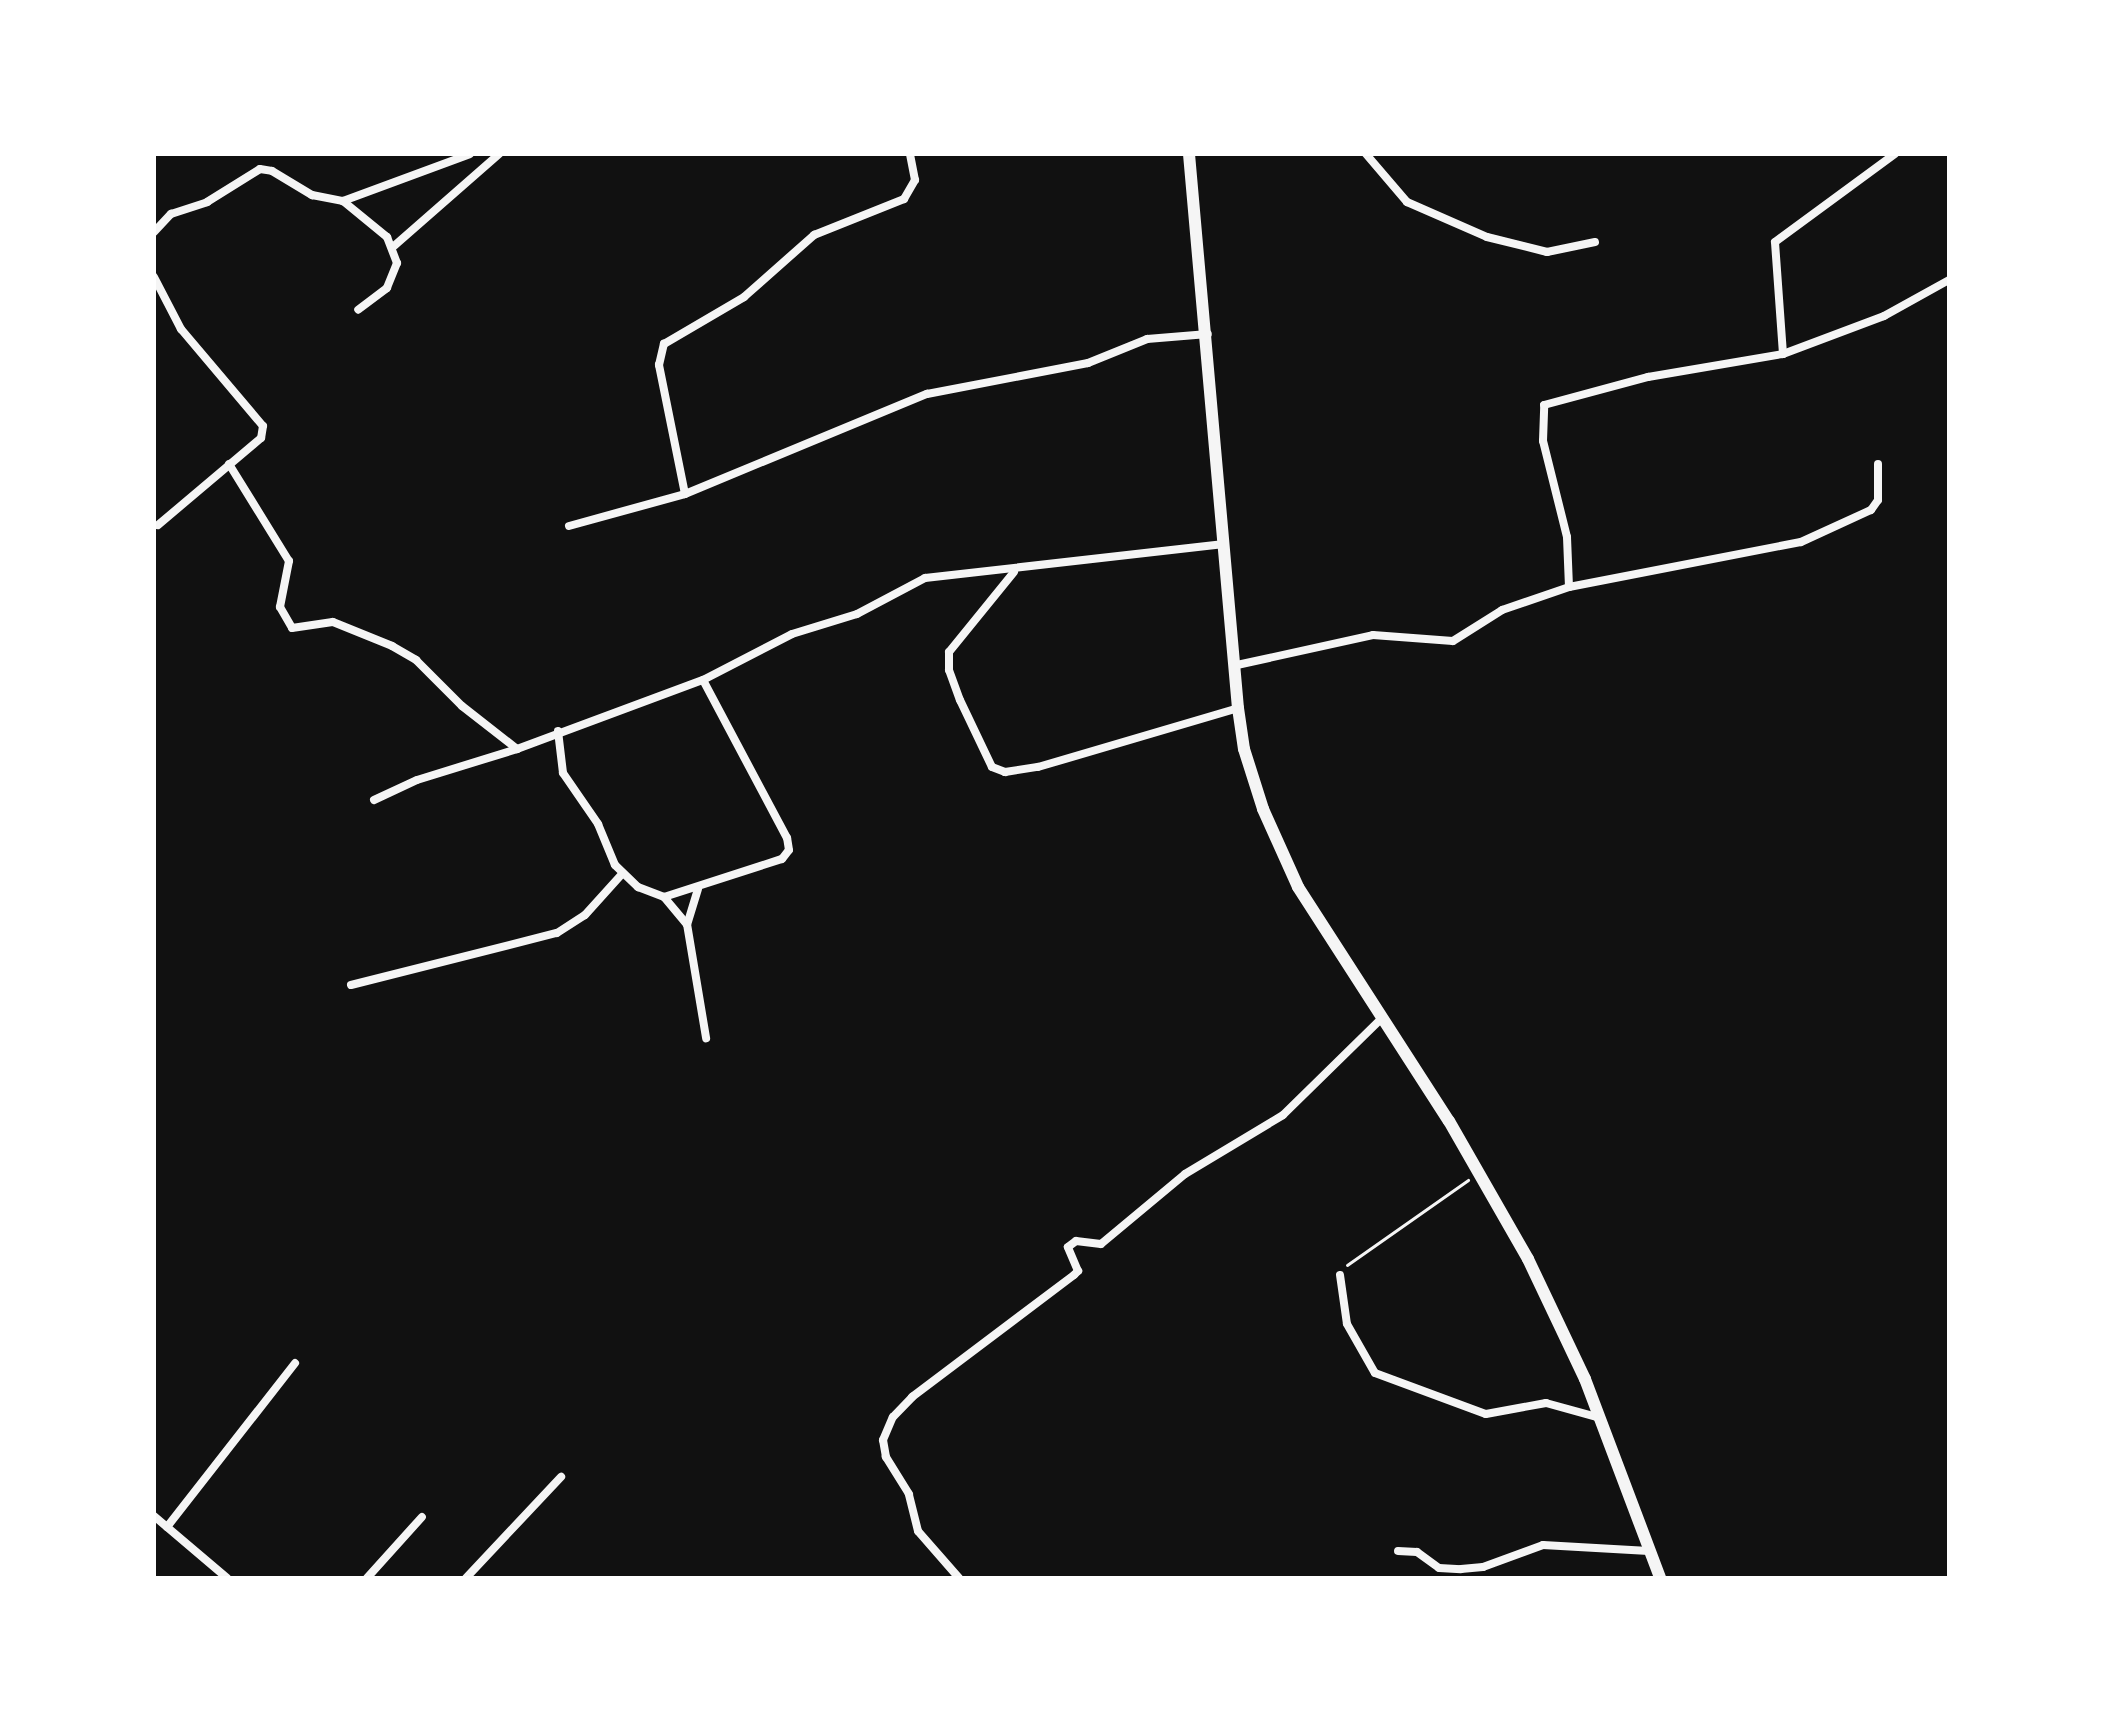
<!DOCTYPE html>
<style>
body{margin:0}
#map{position:relative;width:2103px;height:1732px;overflow:hidden;background:#111;font-family:"Golos Text",sans-serif}
div>[style]{position:absolute}
.path>*{height:3px;margin:-1.5px;padding:0 1.5px;transform-origin:1.5px;border-radius:1.5px;background:#f5f5f5}
.minor>*{height:8px;margin:-4px;padding:0 4px;transform-origin:4px;border-radius:4px;background:#f5f5f5}
.tertiary>*{height:12px;margin:-6px;padding:0 6px;transform-origin:6px;border-radius:6px;background:#f5f5f5}
span{translate:-50% -50%;white-space:nowrap;text-align:center;line-height:1.15;-webkit-text-stroke:8px #fff;paint-order:stroke}
.frame{position:absolute;inset:0;border:156px solid #fff;pointer-events:none}
</style>
<div id="map">
<div class="path">
<div style="left:1347px;top:1265px;width:148px;rotate:-35.1deg"></div>
</div>
<div class="minor">
<div style="left:1366px;top:154px;width:63px;rotate:49.5deg"></div>
<div style="left:1407px;top:202px;width:87px;rotate:23.6deg"></div>
<div style="left:1487px;top:237px;width:62px;rotate:14deg"></div>
<div style="left:1547px;top:252px;width:49px;rotate:-11.8deg"></div>
<div style="left:343px;top:201px;width:57px;rotate:39.3deg"></div>
<div style="left:387px;top:237px;width:28px;rotate:69deg"></div>
<div style="left:397px;top:263px;width:27px;rotate:112deg"></div>
<div style="left:387px;top:288px;width:36px;rotate:143deg"></div>
<div style="left:154px;top:232px;width:25px;rotate:-47deg"></div>
<div style="left:171px;top:214px;width:38px;rotate:-18deg"></div>
<div style="left:207px;top:202px;width:62px;rotate:-31.9deg"></div>
<div style="left:260px;top:169px;width:12px;rotate:9deg"></div>
<div style="left:272px;top:171px;width:47px;rotate:31deg"></div>
<div style="left:312px;top:195px;width:32px;rotate:11deg"></div>
<div style="left:343px;top:201px;width:135px;rotate:-20.3deg"></div>
<div style="left:394px;top:246px;width:140px;rotate:-41.2deg"></div>
<div style="left:154px;top:277px;width:59px;rotate:62.6deg"></div>
<div style="left:181px;top:329px;width:127px;rotate:49.8deg"></div>
<div style="left:263px;top:426px;width:12px;rotate:99deg"></div>
<div style="left:261px;top:438px;width:135px;rotate:139.8deg"></div>
<div style="left:1783px;top:354px;width:112px;rotate:-94.1deg"></div>
<div style="left:1775px;top:242px;width:149px;rotate:-36.3deg"></div>
<div style="left:229px;top:464px;width:114px;rotate:58.3deg"></div>
<div style="left:289px;top:561px;width:47px;rotate:101.1deg"></div>
<div style="left:280px;top:607px;width:24px;rotate:60deg"></div>
<div style="left:292px;top:628px;width:41px;rotate:-8.3deg"></div>
<div style="left:333px;top:622px;width:64px;rotate:22.1deg"></div>
<div style="left:392px;top:646px;width:28px;rotate:30deg"></div>
<div style="left:416px;top:660px;width:65px;rotate:45deg"></div>
<div style="left:462px;top:706px;width:70px;rotate:38deg"></div>
<div style="left:685px;top:494px;width:132px;rotate:-101.4deg"></div>
<div style="left:659px;top:365px;width:22px;rotate:-77deg"></div>
<div style="left:664px;top:344px;width:93px;rotate:-30.4deg"></div>
<div style="left:744px;top:297px;width:94px;rotate:-41.5deg"></div>
<div style="left:814px;top:235px;width:97px;rotate:-21.8deg"></div>
<div style="left:904px;top:199px;width:22px;rotate:-60deg"></div>
<div style="left:915px;top:180px;width:26px;rotate:-101deg"></div>
<div style="left:569px;top:526px;width:120px;rotate:-15.4deg"></div>
<div style="left:685px;top:494px;width:262px;rotate:-22.5deg"></div>
<div style="left:927px;top:394px;width:164px;rotate:-10.9deg"></div>
<div style="left:1088px;top:363px;width:64px;rotate:-22.1deg"></div>
<div style="left:1147px;top:339px;width:61px;rotate:-4.7deg"></div>
<div style="left:1014px;top:572px;width:103px;rotate:129.1deg"></div>
<div style="left:949px;top:652px;width:18px;rotate:90deg"></div>
<div style="left:949px;top:670px;width:32px;rotate:70deg"></div>
<div style="left:960px;top:700px;width:74px;rotate:64.5deg"></div>
<div style="left:992px;top:767px;width:14px;rotate:21deg"></div>
<div style="left:1005px;top:772px;width:33px;rotate:-9deg"></div>
<div style="left:1038px;top:767px;width:209px;rotate:-16.4deg"></div>
<div style="left:1569px;top:587px;width:50px;rotate:-92.3deg"></div>
<div style="left:1567px;top:537px;width:99px;rotate:-104deg"></div>
<div style="left:1543px;top:441px;width:36px;rotate:-88deg"></div>
<div style="left:1544px;top:405px;width:108px;rotate:-15.1deg"></div>
<div style="left:1648px;top:377px;width:137px;rotate:-9.7deg"></div>
<div style="left:1783px;top:354px;width:108px;rotate:-20.6deg"></div>
<div style="left:1884px;top:316px;width:74px;rotate:-29deg"></div>
<div style="left:1237px;top:665px;width:139px;rotate:-12.4deg"></div>
<div style="left:1373px;top:635px;width:80px;rotate:4.3deg"></div>
<div style="left:1453px;top:641px;width:58px;rotate:-32.3deg"></div>
<div style="left:1502px;top:610px;width:71px;rotate:-18.9deg"></div>
<div style="left:1569px;top:587px;width:236px;rotate:-11deg"></div>
<div style="left:1801px;top:542px;width:77px;rotate:-24.6deg"></div>
<div style="left:1871px;top:510px;width:12px;rotate:-55deg"></div>
<div style="left:1878px;top:500px;width:36px;rotate:-90deg"></div>
<div style="left:558px;top:731px;width:42px;rotate:83.2deg"></div>
<div style="left:563px;top:773px;width:62px;rotate:55.5deg"></div>
<div style="left:598px;top:824px;width:44px;rotate:67.5deg"></div>
<div style="left:615px;top:865px;width:32px;rotate:44deg"></div>
<div style="left:638px;top:887px;width:28px;rotate:21deg"></div>
<div style="left:664px;top:897px;width:124px;rotate:-17.9deg"></div>
<div style="left:782px;top:859px;width:11px;rotate:-52deg"></div>
<div style="left:789px;top:850px;width:12px;rotate:-99deg"></div>
<div style="left:787px;top:838px;width:179px;rotate:-118deg"></div>
<div style="left:374px;top:800px;width:47px;rotate:-24.9deg"></div>
<div style="left:417px;top:780px;width:105px;rotate:-17.2deg"></div>
<div style="left:517px;top:749px;width:198px;rotate:-20.4deg"></div>
<div style="left:703px;top:680px;width:100px;rotate:-27.3deg"></div>
<div style="left:792px;top:634px;width:68px;rotate:-17.1deg"></div>
<div style="left:857px;top:614px;width:77px;rotate:-27.9deg"></div>
<div style="left:925px;top:578px;width:301px;rotate:-6.5deg"></div>
<div style="left:698px;top:889px;width:37px;rotate:107deg"></div>
<div style="left:687px;top:924px;width:116px;rotate:80.5deg"></div>
<div style="left:664px;top:897px;width:35px;rotate:50deg"></div>
<div style="left:351px;top:985px;width:212px;rotate:-14.2deg"></div>
<div style="left:557px;top:933px;width:33px;rotate:-33deg"></div>
<div style="left:585px;top:915px;width:55px;rotate:-47.9deg"></div>
<div style="left:1340px;top:1275px;width:49px;rotate:81.9deg"></div>
<div style="left:1347px;top:1324px;width:56px;rotate:60.3deg"></div>
<div style="left:1375px;top:1373px;width:118px;rotate:20.3deg"></div>
<div style="left:1486px;top:1414px;width:61px;rotate:-10.4deg"></div>
<div style="left:1546px;top:1403px;width:56px;rotate:15.5deg"></div>
<div style="left:154px;top:1516px;width:96px;rotate:40.3deg"></div>
<div style="left:167px;top:1527px;width:208px;rotate:-52deg"></div>
<div style="left:1398px;top:1551px;width:19px;rotate:3deg"></div>
<div style="left:1417px;top:1552px;width:27px;rotate:36deg"></div>
<div style="left:1439px;top:1568px;width:22px;rotate:3deg"></div>
<div style="left:1461px;top:1569px;width:22px;rotate:-5deg"></div>
<div style="left:1483px;top:1567px;width:64px;rotate:-20.1deg"></div>
<div style="left:1543px;top:1545px;width:106px;rotate:3.2deg"></div>
<div style="left:367px;top:1578px;width:82px;rotate:-48deg"></div>
<div style="left:466px;top:1578px;width:139px;rotate:-46.8deg"></div>
<div style="left:959px;top:1578px;width:62px;rotate:-131.1deg"></div>
<div style="left:918px;top:1531px;width:38px;rotate:-104deg"></div>
<div style="left:909px;top:1494px;width:44px;rotate:-121.9deg"></div>
<div style="left:886px;top:1457px;width:17px;rotate:-100deg"></div>
<div style="left:883px;top:1440px;width:25px;rotate:-67deg"></div>
<div style="left:893px;top:1417px;width:28px;rotate:-46deg"></div>
<div style="left:912px;top:1397px;width:203px;rotate:-37deg"></div>
<div style="left:1074px;top:1275px;width:6px;rotate:-45deg"></div>
<div style="left:1078px;top:1271px;width:26px;rotate:-113deg"></div>
<div style="left:1068px;top:1247px;width:10px;rotate:-37deg"></div>
<div style="left:1076px;top:1241px;width:25px;rotate:7deg"></div>
<div style="left:1101px;top:1244px;width:109px;rotate:-39.8deg"></div>
<div style="left:1185px;top:1174px;width:114px;rotate:-31deg"></div>
<div style="left:1283px;top:1115px;width:139px;rotate:-44.4deg"></div>
</div>
<div class="tertiary">
<div style="left:1189px;top:154px;width:556px;rotate:84.95deg"></div>
<div style="left:1238px;top:708px;width:41px;rotate:81.7deg"></div>
<div style="left:1244px;top:749px;width:63px;rotate:72.4deg"></div>
<div style="left:1263px;top:809px;width:85px;rotate:65.8deg"></div>
<div style="left:1298px;top:887px;width:278px;rotate:57.2deg"></div>
<div style="left:1449px;top:1121px;width:159px;rotate:60.2deg"></div>
<div style="left:1528px;top:1259px;width:133px;rotate:64.6deg"></div>
<div style="left:1585px;top:1379px;width:213px;rotate:69.3deg"></div>
</div>
<div class="frame"></div>
</div>
